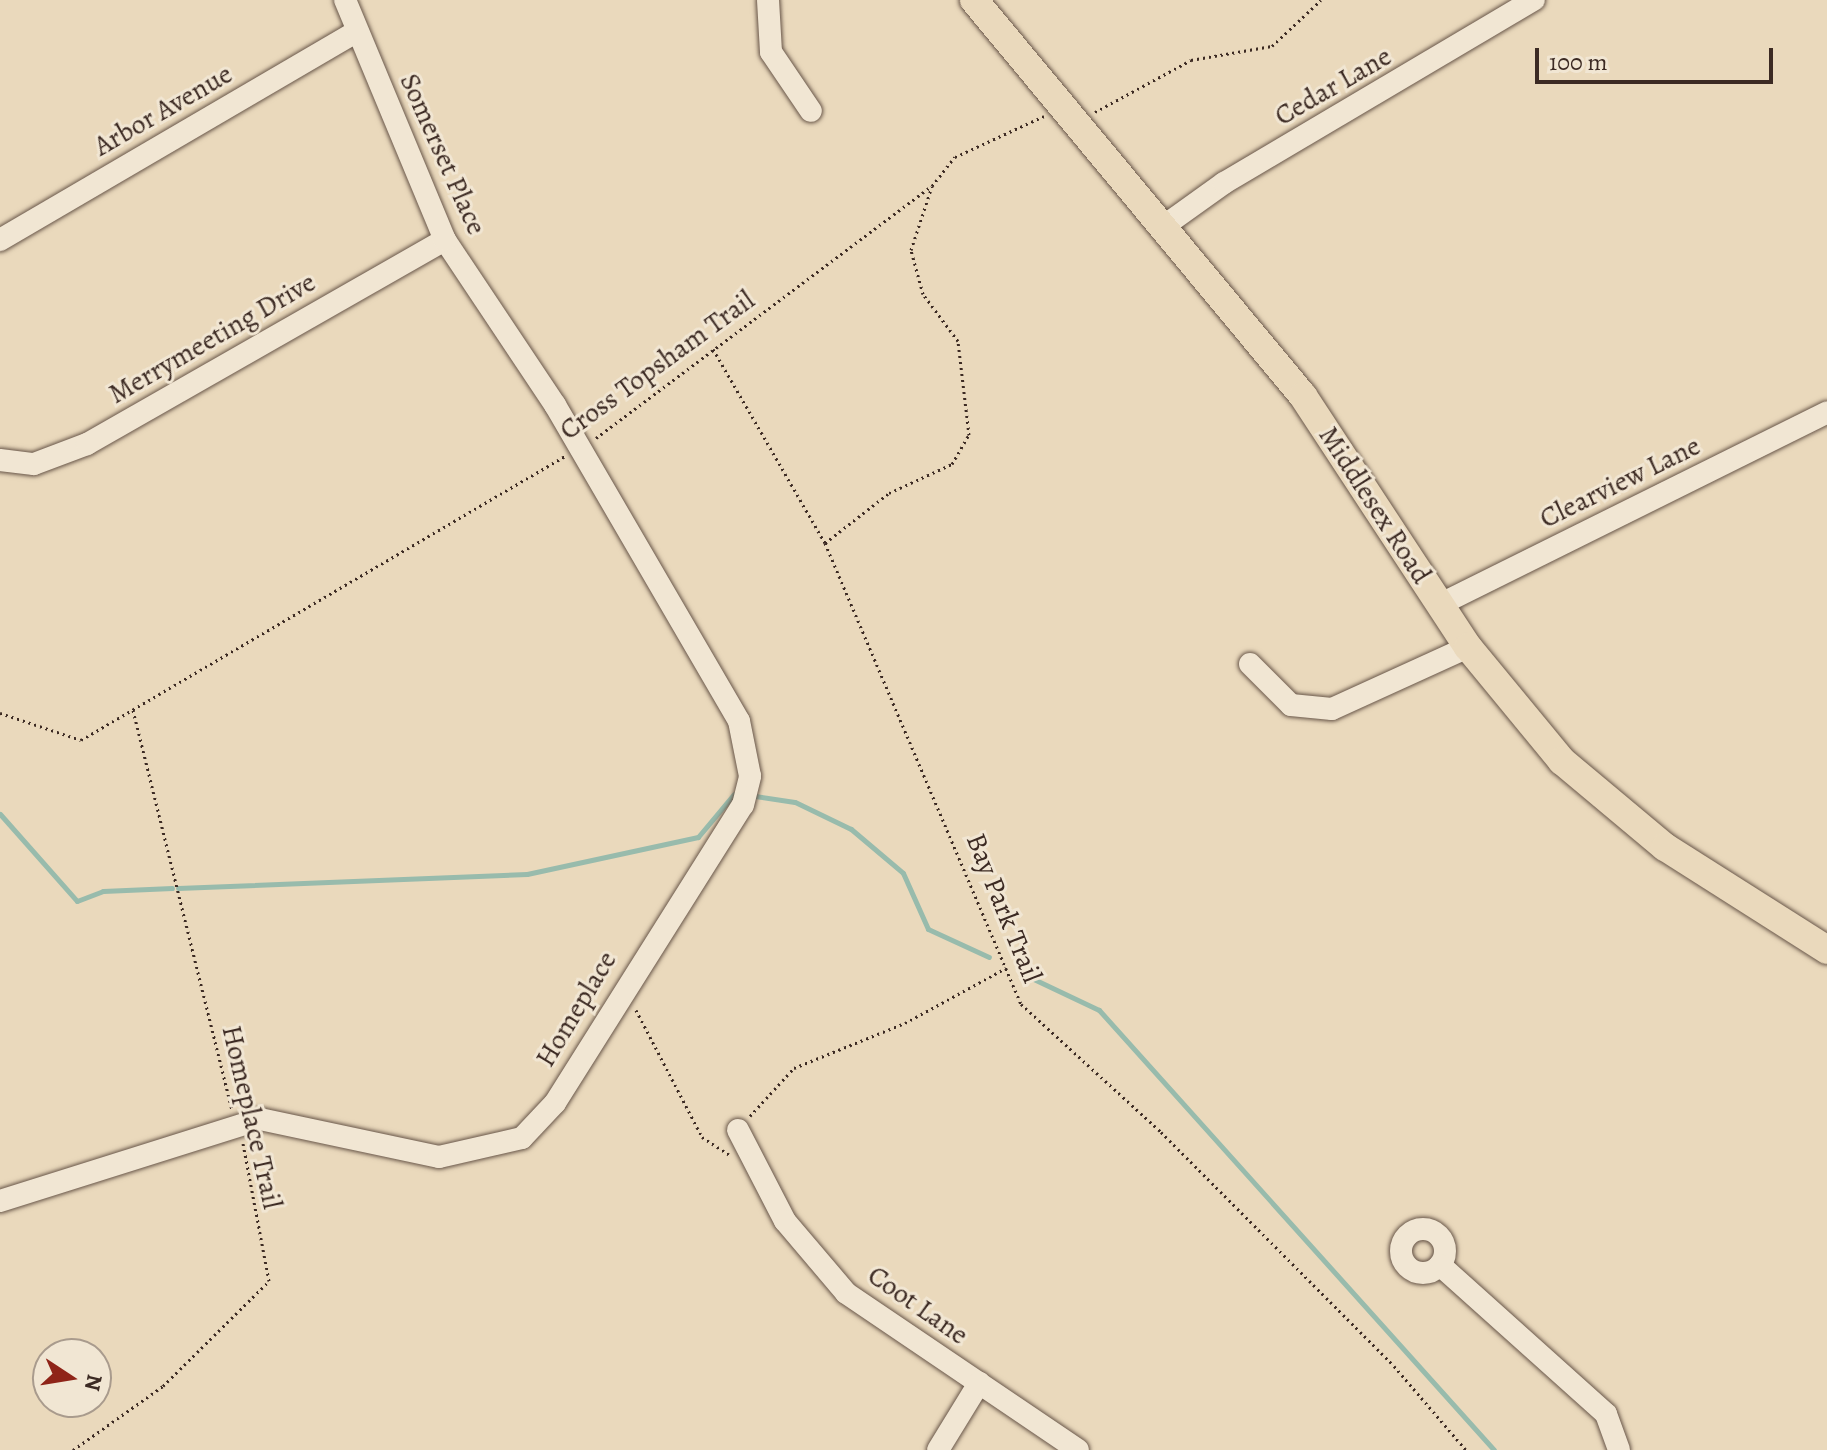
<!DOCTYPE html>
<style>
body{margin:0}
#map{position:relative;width:1827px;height:1450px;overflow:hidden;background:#ead9bc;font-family:Alegreya,serif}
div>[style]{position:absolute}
.stream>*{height:5px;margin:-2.5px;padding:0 2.5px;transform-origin:2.5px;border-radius:2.5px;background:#98bbac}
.path>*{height:3px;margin-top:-1.5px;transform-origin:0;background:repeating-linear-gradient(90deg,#3c2a23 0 2px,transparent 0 6px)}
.roads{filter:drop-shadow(0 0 2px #685649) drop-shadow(0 0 2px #685649)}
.minor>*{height:22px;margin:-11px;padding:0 11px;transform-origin:11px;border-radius:11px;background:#f1e6d3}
.minor>.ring{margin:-11px;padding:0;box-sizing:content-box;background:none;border:22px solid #f1e6d3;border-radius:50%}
.major>*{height:28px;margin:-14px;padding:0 14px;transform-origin:14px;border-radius:14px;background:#ead9bc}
span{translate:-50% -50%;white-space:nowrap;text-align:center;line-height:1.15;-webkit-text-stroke:6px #f1e6d3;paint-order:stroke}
.street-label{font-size:28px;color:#3c2a23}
.north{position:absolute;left:32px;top:1338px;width:80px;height:80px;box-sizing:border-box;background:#f1e6d3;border:2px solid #a99b8d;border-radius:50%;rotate:102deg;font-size:22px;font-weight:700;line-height:32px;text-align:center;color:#3c2a23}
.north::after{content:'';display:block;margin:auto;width:28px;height:36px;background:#8f2418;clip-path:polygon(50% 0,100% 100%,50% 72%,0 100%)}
.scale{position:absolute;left:1535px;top:48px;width:238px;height:36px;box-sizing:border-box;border:4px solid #3c2a23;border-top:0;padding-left:10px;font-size:24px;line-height:28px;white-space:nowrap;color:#3c2a23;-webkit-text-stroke:6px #f1e6d3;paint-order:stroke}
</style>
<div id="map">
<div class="stream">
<div style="left:755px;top:796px;width:40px;rotate:8.5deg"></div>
<div style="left:795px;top:802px;width:62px;rotate:25.7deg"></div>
<div style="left:851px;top:829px;width:68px;rotate:40.2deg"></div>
<div style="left:903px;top:873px;width:61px;rotate:65.9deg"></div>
<div style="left:928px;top:929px;width:67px;rotate:24.7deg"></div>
<div style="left:0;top:814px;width:116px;rotate:48.5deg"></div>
<div style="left:77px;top:901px;width:28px;rotate:-21deg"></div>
<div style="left:103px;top:891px;width:69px;rotate:-2.5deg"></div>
<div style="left:178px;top:888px;width:349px;rotate:-2.3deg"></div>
<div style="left:527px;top:874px;width:175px;rotate:-12.2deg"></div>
<div style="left:698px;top:837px;width:56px;rotate:-50.1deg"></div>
<div style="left:1023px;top:974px;width:84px;rotate:25.3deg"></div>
<div style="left:1099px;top:1010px;width:591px;rotate:48.08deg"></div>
</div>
<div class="path">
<div style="left:1095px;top:112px;width:109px;rotate:-28.4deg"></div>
<div style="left:1191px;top:60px;width:82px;rotate:-9.8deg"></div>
<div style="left:1272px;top:46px;width:67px;rotate:-43.2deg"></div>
<div style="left:713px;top:349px;width:224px;rotate:60deg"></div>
<div style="left:825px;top:543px;width:501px;rotate:66.97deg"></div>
<div style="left:1021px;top:1004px;width:190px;rotate:42.4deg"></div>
<div style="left:1161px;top:1132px;width:330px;rotate:45.1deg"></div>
<div style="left:1394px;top:1366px;width:111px;rotate:49.4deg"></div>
<div style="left:596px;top:438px;width:420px;rotate:-36.9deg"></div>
<div style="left:932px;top:186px;width:37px;rotate:-52deg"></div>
<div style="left:955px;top:157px;width:98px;rotate:-24.7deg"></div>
<div style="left:825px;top:543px;width:81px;rotate:-38deg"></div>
<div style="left:889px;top:493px;width:69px;rotate:-24.7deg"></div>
<div style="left:952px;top:464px;width:34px;rotate:-60deg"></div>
<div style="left:969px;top:435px;width:95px;rotate:-96.7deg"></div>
<div style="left:958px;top:341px;width:59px;rotate:-126.7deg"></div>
<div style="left:923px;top:294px;width:46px;rotate:-105.3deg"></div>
<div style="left:911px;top:250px;width:67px;rotate:-71.8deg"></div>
<div style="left:133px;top:710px;width:411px;rotate:76.1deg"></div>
<div style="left:0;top:713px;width:85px;rotate:18.4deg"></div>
<div style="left:81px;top:740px;width:561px;rotate:-30.4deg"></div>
<div style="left:636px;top:1010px;width:143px;rotate:62.5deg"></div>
<div style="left:702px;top:1137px;width:33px;rotate:33deg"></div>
<div style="left:750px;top:1116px;width:65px;rotate:-47.5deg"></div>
<div style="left:794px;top:1068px;width:120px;rotate:-22.1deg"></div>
<div style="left:905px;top:1023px;width:115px;rotate:-28.6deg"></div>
<div style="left:73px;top:1450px;width:110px;rotate:-35.4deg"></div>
<div style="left:163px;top:1386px;width:149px;rotate:-44.7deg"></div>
<div style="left:269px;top:1281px;width:140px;rotate:-100.7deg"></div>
</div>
<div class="roads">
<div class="minor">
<div style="left:768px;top:0;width:52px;rotate:86.7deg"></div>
<div style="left:771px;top:52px;width:71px;rotate:55.9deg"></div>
<div style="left:1164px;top:226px;width:74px;rotate:-35.6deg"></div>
<div style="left:1224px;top:183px;width:360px;rotate:-30.6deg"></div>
<div style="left:0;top:240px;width:412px;rotate:-30.3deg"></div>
<div style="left:0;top:460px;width:34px;rotate:7deg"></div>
<div style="left:34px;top:464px;width:57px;rotate:-20.7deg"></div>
<div style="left:87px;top:444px;width:412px;rotate:-29.7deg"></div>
<div style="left:1439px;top:605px;width:433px;rotate:-26.4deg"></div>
<div style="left:1250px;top:664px;width:58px;rotate:45deg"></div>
<div style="left:1291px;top:705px;width:41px;rotate:5.6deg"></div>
<div style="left:1332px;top:709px;width:149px;rotate:-24.5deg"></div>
<div style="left:738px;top:1130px;width:102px;rotate:62.7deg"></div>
<div style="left:785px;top:1221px;width:94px;rotate:49.7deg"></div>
<div style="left:846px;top:1293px;width:280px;rotate:34.1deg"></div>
<div style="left:0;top:1201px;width:273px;rotate:-17.5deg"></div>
<div style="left:260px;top:1119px;width:183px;rotate:12deg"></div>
<div style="left:439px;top:1157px;width:85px;rotate:-12.9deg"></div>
<div style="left:522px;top:1138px;width:48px;rotate:-46.7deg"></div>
<div style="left:555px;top:1103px;width:352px;rotate:-57.8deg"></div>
<div style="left:743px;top:805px;width:30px;rotate:-76deg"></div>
<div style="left:750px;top:776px;width:56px;rotate:-101.3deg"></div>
<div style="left:739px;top:721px;width:366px;rotate:-120.2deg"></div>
<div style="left:555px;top:405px;width:198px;rotate:-123.7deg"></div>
<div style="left:445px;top:240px;width:260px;rotate:-112.6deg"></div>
<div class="ring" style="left:1401px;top:1229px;width:22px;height:22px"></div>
<div style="left:1440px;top:1265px;width:223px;rotate:41.9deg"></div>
<div style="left:1606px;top:1414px;width:38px;rotate:70deg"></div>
<div style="left:938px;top:1450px;width:79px;rotate:-58.5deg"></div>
</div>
<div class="major">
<div style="left:974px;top:0;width:515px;rotate:50.28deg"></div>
<div style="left:1303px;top:396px;width:300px;rotate:56.7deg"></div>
<div style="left:1468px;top:647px;width:148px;rotate:50.5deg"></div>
<div style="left:1562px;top:761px;width:134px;rotate:39.9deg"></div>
<div style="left:1665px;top:847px;width:192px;rotate:32.4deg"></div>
</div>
</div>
<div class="street-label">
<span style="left:1333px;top:86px;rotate:-30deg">Cedar Lane</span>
<span style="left:163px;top:110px;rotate:-30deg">Arbor Avenue</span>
<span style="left:443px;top:154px;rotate:66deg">Somerset Place</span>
<span style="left:212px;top:338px;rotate:-30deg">Merrymeeting Drive</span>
<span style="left:657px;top:365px;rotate:-36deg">Cross Topsham Trail</span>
<span style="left:1620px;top:482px;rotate:-26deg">Clearview Lane</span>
<span style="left:1375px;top:505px;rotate:57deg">Middlesex Road</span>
<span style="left:1004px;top:908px;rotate:68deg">Bay Park Trail</span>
<span style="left:576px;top:1009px;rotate:-59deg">Homeplace</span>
<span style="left:252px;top:1117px;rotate:77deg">Homeplace Trail</span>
<span style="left:918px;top:1305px;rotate:35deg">Coot Lane</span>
</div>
<div class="north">N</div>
<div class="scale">100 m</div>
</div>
